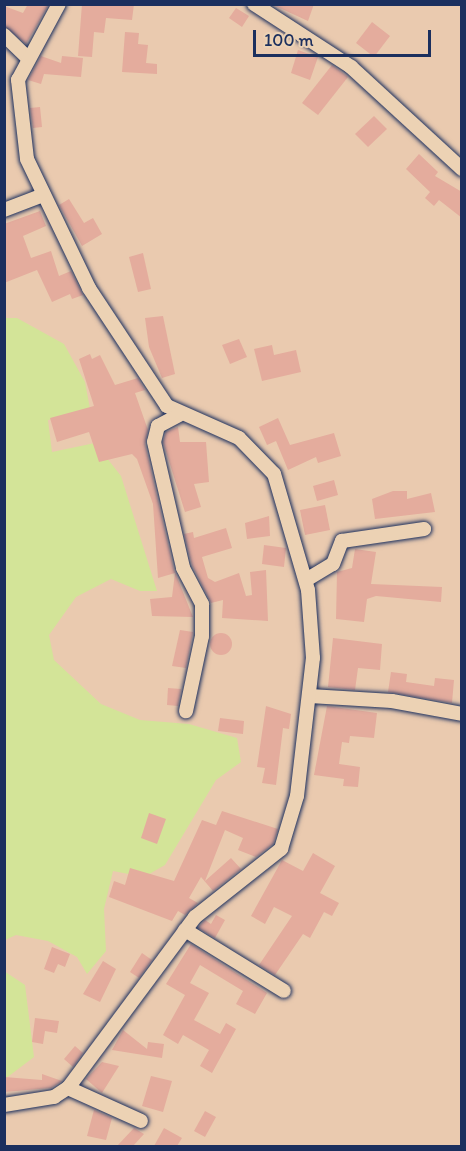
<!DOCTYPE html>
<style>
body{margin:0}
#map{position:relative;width:466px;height:1151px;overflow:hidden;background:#eacaaf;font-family:Itim,sans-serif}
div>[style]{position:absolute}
.green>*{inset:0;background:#d3e498}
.building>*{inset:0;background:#e4ac9d}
.round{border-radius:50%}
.roads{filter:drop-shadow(0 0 2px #1b2f5e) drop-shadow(0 0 2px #1b2f5e)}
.minor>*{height:14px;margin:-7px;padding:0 7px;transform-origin:7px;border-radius:7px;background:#ecd2b4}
span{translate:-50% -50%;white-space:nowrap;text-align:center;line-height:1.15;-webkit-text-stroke:4.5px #ecd2b4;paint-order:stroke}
.frame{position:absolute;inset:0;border:6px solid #1b2f5e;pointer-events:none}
.scale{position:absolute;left:253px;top:30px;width:178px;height:27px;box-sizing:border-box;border:3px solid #1b2f5e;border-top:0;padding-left:8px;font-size:18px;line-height:21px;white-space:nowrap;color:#1b2f5e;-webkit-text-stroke:4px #ecd2b4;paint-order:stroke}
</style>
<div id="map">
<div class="green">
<div style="clip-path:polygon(4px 318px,17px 318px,64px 344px,85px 382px,91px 414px,48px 420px,52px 452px,95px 443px,121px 476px,157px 591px,140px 591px,111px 579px,76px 597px,49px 635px,54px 660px,101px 704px,140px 720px,189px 724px,237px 738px,241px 762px,216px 780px,165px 865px,144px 877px,113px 871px,104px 909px,106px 951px,87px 974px,77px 957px,48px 941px,16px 935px,5px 940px)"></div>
<div style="clip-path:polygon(4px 971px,25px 985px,34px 1057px,5px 1079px)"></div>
</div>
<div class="building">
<div style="clip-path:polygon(28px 4px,49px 4px,26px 44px,4px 26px,4px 6px,23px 13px)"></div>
<div style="clip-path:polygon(82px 4px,134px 4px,132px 20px,106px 18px,104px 33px,94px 32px,92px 57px,78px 56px)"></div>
<div style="clip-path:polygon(271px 4px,314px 4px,308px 21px)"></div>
<div style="clip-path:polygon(236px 8px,249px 16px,242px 27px,229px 18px)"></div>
<div style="clip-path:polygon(372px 22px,390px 36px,374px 57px,356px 43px)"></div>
<div style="clip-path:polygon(125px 32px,139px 33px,138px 44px,148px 45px,146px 63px,157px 64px,157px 74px,122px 72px)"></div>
<div style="clip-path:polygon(298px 50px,318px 57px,310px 80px,291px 73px)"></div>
<div style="clip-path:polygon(41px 56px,61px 63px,62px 56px,83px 58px,81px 77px,44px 74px,41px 84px,28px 80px)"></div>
<div style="clip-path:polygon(332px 65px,348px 77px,318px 115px,302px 103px)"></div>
<div style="clip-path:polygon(40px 107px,42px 127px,33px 128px,30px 108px)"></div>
<div style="clip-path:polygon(374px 116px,387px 129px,368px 147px,355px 134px)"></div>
<div style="clip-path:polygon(419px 154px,438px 172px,435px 176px,462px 192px,462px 218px,439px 200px,434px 206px,425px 198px,430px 192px,406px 169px)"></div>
<div style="clip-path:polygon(69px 199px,84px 223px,93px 218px,102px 234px,82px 246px,59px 205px)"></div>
<div style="clip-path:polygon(40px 211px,46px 226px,23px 236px,31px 258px,51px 251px,59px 276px,71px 271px,83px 295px,72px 299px,70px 294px,52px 302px,37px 270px,4px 283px,4px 224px)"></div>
<div style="clip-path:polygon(143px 253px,151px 289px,138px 292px,129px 257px)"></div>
<div style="clip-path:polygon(163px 316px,175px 374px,162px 378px,149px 347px,145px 318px)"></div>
<div style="clip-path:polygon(239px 339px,247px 357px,230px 364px,222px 345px)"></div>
<div style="clip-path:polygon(272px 345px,274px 355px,296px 350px,301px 372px,262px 381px,254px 349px)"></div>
<div style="clip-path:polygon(90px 354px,92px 359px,100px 355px,115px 385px,138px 378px,145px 390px,135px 393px,148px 430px,145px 444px,174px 570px,193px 617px,152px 616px,150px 599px,172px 597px,175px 573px,158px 578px,153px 504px,137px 459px,132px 454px,99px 462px,89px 432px,57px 442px,50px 418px,94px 406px,79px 359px)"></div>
<div style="clip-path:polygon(278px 418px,290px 445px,334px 433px,341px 456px,318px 463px,316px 457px,288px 470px,276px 441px,267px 445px,259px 427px)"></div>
<div style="clip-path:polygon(178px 427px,180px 442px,206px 442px,209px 482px,194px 484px,201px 507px,185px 512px,163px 442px,166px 432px)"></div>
<div style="clip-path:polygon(334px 480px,338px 495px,317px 501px,313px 486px)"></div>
<div style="clip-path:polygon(393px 491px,407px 491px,407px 499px,431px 493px,435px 512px,375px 519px,372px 499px)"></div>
<div style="clip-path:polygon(325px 505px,330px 530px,305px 535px,300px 510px)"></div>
<div style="clip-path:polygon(269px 516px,270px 536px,247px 539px,245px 523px)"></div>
<div style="clip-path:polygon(226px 528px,232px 548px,202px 557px,208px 578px,215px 582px,239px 573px,246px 596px,252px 595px,250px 572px,266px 570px,268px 621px,222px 618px,223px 600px,211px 603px,192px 565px,184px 534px,193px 532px,194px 538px)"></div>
<div style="clip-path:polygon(264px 545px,286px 548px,284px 567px,262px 564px)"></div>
<div style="clip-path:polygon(355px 549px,376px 552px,371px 584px,442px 587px,441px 602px,376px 596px,367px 599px,364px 622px,336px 619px,337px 572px,352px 568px)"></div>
<div style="clip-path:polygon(180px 630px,193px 632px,186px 668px,172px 666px)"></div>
<div class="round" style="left:210px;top:633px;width:22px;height:22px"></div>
<div style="clip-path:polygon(333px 638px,382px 644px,380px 670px,358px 668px,355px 690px,328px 687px)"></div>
<div style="clip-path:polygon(391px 672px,407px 674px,406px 682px,434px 686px,435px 678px,454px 680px,452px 703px,388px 692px)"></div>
<div style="clip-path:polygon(168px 688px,181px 689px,178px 706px,167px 705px)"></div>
<div style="clip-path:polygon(266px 706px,291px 714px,289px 729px,283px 728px,276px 785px,262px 783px,265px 768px,257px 767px)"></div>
<div style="clip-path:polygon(327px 706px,377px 713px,374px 738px,350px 736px,349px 743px,342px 742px,339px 764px,360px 767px,358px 787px,343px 786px,344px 779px,314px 775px)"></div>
<div style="clip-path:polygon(220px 718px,244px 721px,243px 734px,218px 731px)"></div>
<div style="clip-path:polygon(222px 811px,278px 829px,273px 844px,256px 857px,238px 850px,243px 838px,225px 830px,205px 881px,231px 858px,241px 869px,213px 891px,201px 877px,189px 898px,198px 903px,185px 915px,178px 911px,172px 921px,109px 897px,114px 881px,125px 885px,130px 868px,174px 881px,202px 820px,216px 825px)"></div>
<div style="clip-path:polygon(149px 813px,166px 819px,157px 844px,141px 838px)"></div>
<div style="clip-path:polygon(313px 853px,335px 866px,320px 893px,339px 903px,332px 916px,324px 912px,310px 938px,303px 934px,275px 975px,259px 965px,292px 916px,274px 907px,265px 924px,251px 916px,282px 860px,303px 871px)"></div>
<div style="clip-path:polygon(216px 915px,225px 920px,215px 938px,198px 928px,205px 920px,211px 924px)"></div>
<div style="clip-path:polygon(191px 944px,267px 993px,255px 1014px,236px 1004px,243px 991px,200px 965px,190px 983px,209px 993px,194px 1020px,220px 1034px,226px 1023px,236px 1029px,212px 1073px,200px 1066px,209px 1050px,183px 1035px,178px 1044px,163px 1035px,185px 995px,166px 984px)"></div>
<div style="clip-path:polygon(52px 947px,70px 954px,65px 967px,58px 964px,54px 973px,44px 969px)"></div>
<div style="clip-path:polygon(142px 953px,152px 960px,139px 978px,130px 972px)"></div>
<div style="clip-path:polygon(103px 961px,116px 969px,100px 1002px,83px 994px)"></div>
<div style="clip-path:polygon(35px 1018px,59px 1021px,57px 1033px,45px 1031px,43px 1044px,32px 1042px)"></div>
<div style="clip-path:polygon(123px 1030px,147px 1049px,148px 1042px,164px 1044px,162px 1058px,112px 1050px)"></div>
<div style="clip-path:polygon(75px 1046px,83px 1053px,73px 1067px,64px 1059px)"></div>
<div style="clip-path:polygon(102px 1062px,119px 1066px,102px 1093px,86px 1079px)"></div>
<div style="clip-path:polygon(42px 1074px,62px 1081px,51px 1088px,4px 1092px,4px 1077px,42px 1080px)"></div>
<div style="clip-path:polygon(151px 1076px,172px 1081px,163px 1112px,142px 1106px)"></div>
<div style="clip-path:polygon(94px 1110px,112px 1118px,106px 1140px,87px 1136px)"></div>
<div style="clip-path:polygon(205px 1111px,216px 1117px,205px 1137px,194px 1131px)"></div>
<div style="clip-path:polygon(134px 1128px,144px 1134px,133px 1146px,117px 1146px)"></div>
<div style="clip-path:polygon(164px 1128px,182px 1138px,177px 1146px,154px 1146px)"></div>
</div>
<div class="roads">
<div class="minor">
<div style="left:254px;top:4px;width:116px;rotate:33deg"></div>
<div style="left:351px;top:67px;width:151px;rotate:42.6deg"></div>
<div style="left:4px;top:35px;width:32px;rotate:44deg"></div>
<div style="left:4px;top:210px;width:42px;rotate:-21deg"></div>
<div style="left:179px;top:415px;width:24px;rotate:152deg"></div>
<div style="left:158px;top:426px;width:16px;rotate:104deg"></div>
<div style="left:154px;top:442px;width:129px;rotate:77deg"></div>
<div style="left:183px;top:568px;width:41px;rotate:62.2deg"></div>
<div style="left:202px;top:604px;width:32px;rotate:90deg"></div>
<div style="left:202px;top:636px;width:77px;rotate:102deg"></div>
<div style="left:306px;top:580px;width:31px;rotate:-31deg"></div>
<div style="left:333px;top:564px;width:25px;rotate:-69deg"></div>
<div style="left:342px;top:541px;width:83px;rotate:-8.3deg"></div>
<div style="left:310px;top:696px;width:82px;rotate:3.5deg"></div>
<div style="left:392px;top:701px;width:71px;rotate:10.5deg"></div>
<div style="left:185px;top:930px;width:116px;rotate:31.6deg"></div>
<div style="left:68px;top:1088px;width:80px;rotate:24.3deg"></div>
<div style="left:4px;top:1105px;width:51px;rotate:-9.1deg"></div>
<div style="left:54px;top:1097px;width:17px;rotate:-33deg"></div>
<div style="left:68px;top:1088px;width:213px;rotate:-53.4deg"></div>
<div style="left:195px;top:917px;width:110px;rotate:-38.3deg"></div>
<div style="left:281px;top:849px;width:55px;rotate:-73.2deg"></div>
<div style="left:297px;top:796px;width:139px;rotate:-83.4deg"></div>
<div style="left:313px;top:658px;width:68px;rotate:-94.2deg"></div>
<div style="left:308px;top:590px;width:121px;rotate:-106.3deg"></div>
<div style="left:274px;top:474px;width:50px;rotate:-134.2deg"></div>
<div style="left:239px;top:438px;width:79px;rotate:-156deg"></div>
<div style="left:167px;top:406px;width:141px;rotate:-123.5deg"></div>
<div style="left:89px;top:288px;width:143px;rotate:-115.7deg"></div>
<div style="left:27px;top:159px;width:80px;rotate:-96.5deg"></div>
<div style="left:18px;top:80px;width:86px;rotate:-61.7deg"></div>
</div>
</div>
<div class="frame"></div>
<div class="scale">100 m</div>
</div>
